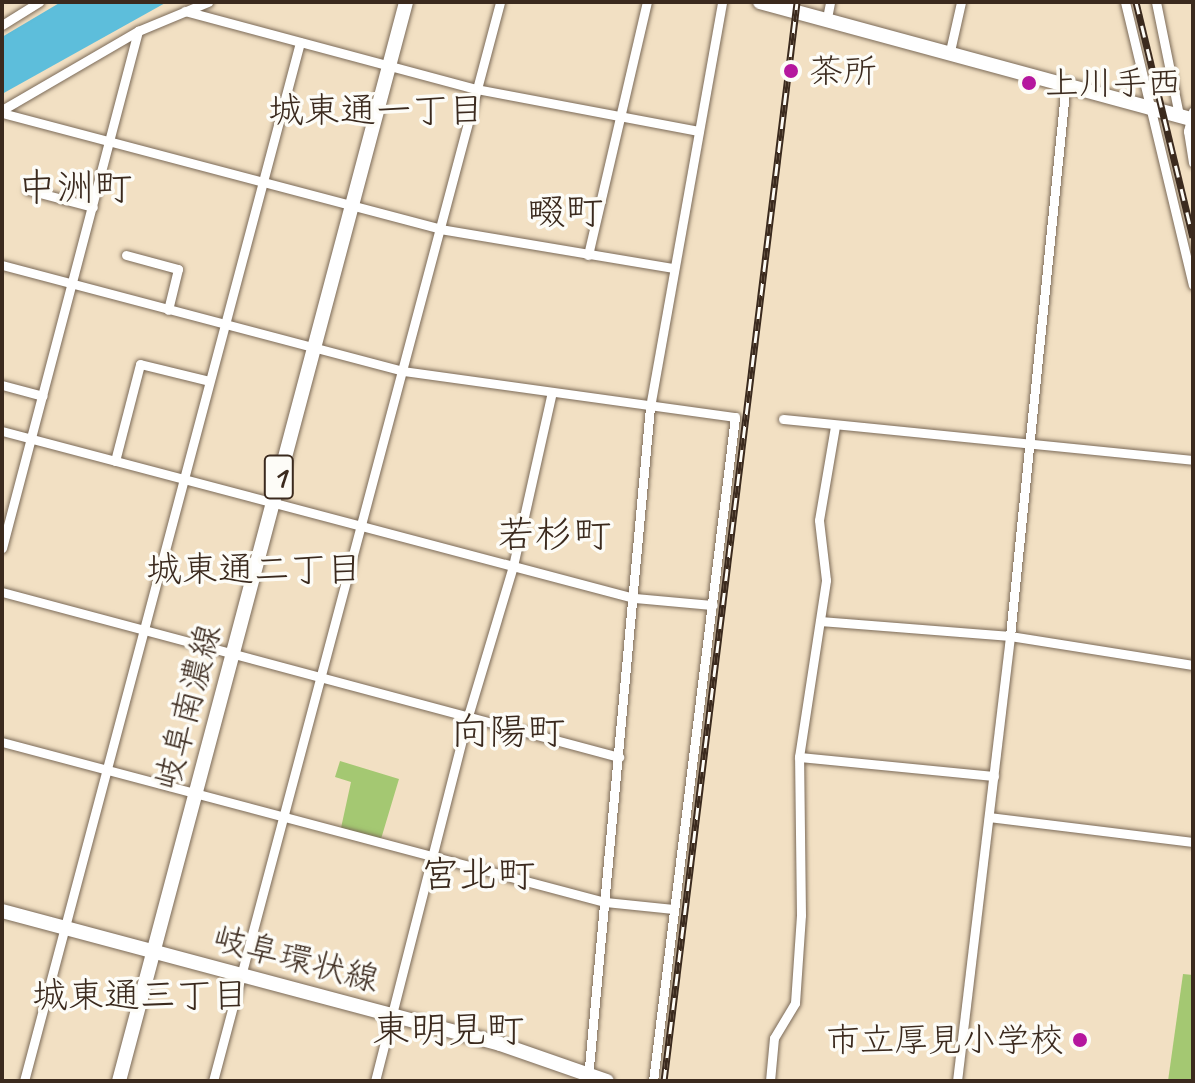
<!DOCTYPE html>
<meta charset="utf-8">
<style>
body{margin:0}
#map{position:relative;width:1195px;height:1083px;overflow:hidden;background:#f2e0c3;font-family:Caveat,"Klee One",sans-serif}
div>[style]{position:absolute}
.green>*{inset:0;background:#a4c872}
.water>*{inset:0;background:#5dbedb}
.roads{filter:drop-shadow(0 0 2px #7b6a58) drop-shadow(0 0 2px #7b6a58)}
.minor>*{height:9px;margin:-4.5px;padding:0 4.5px;transform-origin:4.5px;border-radius:4.5px;background:#fff}
.secondary>*{height:14px;margin:-7px;padding:0 7px;transform-origin:7px;border-radius:7px;background:#fff}
.primary>*{height:14px;margin:-7px;padding:0 7px;transform-origin:7px;border-radius:7px;background:#fff}
.rail>*{height:7px;margin-top:-3.5px;transform-origin:0;background:repeating-linear-gradient(90deg,#fdfcf7 0 12px,#3b2a1e 0 24px);box-sizing:border-box;border-block:2px solid #3b2a1e}
.dots>*{width:22px;height:22px;translate:-50% -50%;box-sizing:border-box;border:4px solid #fdfcf7;border-radius:50%}
span{translate:-50% -50%;white-space:nowrap;text-align:center;line-height:1.15;-webkit-text-stroke:7px #fdfcf7;paint-order:stroke}
.shield-label span{padding:2px 6px;background:#fdfcf7;border:2px solid;border-radius:6px;-webkit-text-stroke-width:0}
.shield-label{font-size:32px;color:#3b2a1e;font-weight:700}
.poi-label{font-size:34px;color:#3b2a1e}
.left{translate:0 -50%;text-align:left}
.right{translate:-100% -50%;text-align:right}
.street-label{font-size:34px;color:#3b2a1e}
.neighbourhood-label{font-size:36px;color:#3b2a1e}
.quarter-label{font-size:38px;color:#3b2a1e}
.frame{position:absolute;inset:0;border:4px solid #3b2a1e;pointer-events:none}
</style>
<div id="map">
<div class="green">
<div style="clip-path:polygon(340px 761px,399px 779px,381px 839px,341px 828px,351px 782px,335px 777px)"></div>
<div style="clip-path:polygon(1183px 974px,1193px 975px,1193px 1081px,1168px 1081px)"></div>
</div>
<div class="water">
<div style="clip-path:polygon(61px 2px,167px 2px,2px 94px,2px 37px)"></div>
</div>
<div class="roads">
<div class="minor">
<div style="left:1125px;top:2px;width:291px;rotate:76.5deg"></div>
<div style="left:1156px;top:2px;width:115px;rotate:78.5deg"></div>
<div style="left:185px;top:11px;width:301px;rotate:15deg"></div>
<div style="left:476px;top:89px;width:226px;rotate:10.7deg"></div>
<div style="left:827px;top:18px;width:16px;rotate:-79deg"></div>
<div style="left:2px;top:25px;width:44px;rotate:-31.9deg"></div>
<div style="left:950px;top:51px;width:50px;rotate:-77.3deg"></div>
<div style="left:2px;top:110px;width:157px;rotate:-30.2deg"></div>
<div style="left:138px;top:31px;width:76px;rotate:-22.5deg"></div>
<div style="left:1193px;top:111px;width:21px;rotate:104deg"></div>
<div style="left:1188px;top:131px;width:32px;rotate:81deg"></div>
<div style="left:2px;top:113px;width:453px;rotate:14.8deg"></div>
<div style="left:440px;top:229px;width:237px;rotate:9.5deg"></div>
<div style="left:28px;top:190px;width:67px;rotate:14.7deg"></div>
<div style="left:126px;top:255px;width:54px;rotate:15.1deg"></div>
<div style="left:178px;top:269px;width:42px;rotate:103.7deg"></div>
<div style="left:588px;top:255px;width:260px;rotate:-76.9deg"></div>
<div style="left:2px;top:265px;width:415px;rotate:14.8deg"></div>
<div style="left:403px;top:371px;width:335px;rotate:7.9deg"></div>
<div style="left:735px;top:417px;width:669px;rotate:97.04deg"></div>
<div style="left:2px;top:385px;width:42px;rotate:15deg"></div>
<div style="left:783px;top:419px;width:412px;rotate:5.7deg"></div>
<div style="left:2px;top:431px;width:654px;rotate:14.8deg"></div>
<div style="left:634px;top:598px;width:79px;rotate:5.1deg"></div>
<div style="left:115px;top:461px;width:100px;rotate:-75.5deg"></div>
<div style="left:140px;top:364px;width:71px;rotate:13.8deg"></div>
<div style="left:2px;top:548px;width:535px;rotate:-75.26deg"></div>
<div style="left:2px;top:592px;width:639px;rotate:14.97deg"></div>
<div style="left:820px;top:621px;width:191px;rotate:4.5deg"></div>
<div style="left:1010px;top:636px;width:185px;rotate:9deg"></div>
<div style="left:2px;top:742px;width:624px;rotate:14.86deg"></div>
<div style="left:605px;top:902px;width:69px;rotate:5.8deg"></div>
<div style="left:799px;top:757px;width:196px;rotate:5.6deg"></div>
<div style="left:989px;top:817px;width:205px;rotate:7deg"></div>
<div style="left:588px;top:1078px;width:674px;rotate:-84.72deg"></div>
<div style="left:650px;top:407px;width:411px;rotate:-79.9deg"></div>
<div style="left:24px;top:1081px;width:1075px;rotate:-75.12deg"></div>
<div style="left:213px;top:1081px;width:1117px;rotate:-75.1deg"></div>
<div style="left:375px;top:1081px;width:377px;rotate:-75.7deg"></div>
<div style="left:468px;top:716px;width:157px;rotate:-73.3deg"></div>
<div style="left:513px;top:566px;width:178px;rotate:-77.4deg"></div>
<div style="left:770px;top:1081px;width:43px;rotate:-84.7deg"></div>
<div style="left:774px;top:1038px;width:41px;rotate:-59deg"></div>
<div style="left:795px;top:1003px;width:88px;rotate:-86.1deg"></div>
<div style="left:801px;top:915px;width:158px;rotate:-90.7deg"></div>
<div style="left:799px;top:757px;width:179px;rotate:-81.3deg"></div>
<div style="left:826px;top:580px;width:60px;rotate:-96.7deg"></div>
<div style="left:819px;top:520px;width:95px;rotate:-80.3deg"></div>
<div style="left:957px;top:1081px;width:448px;rotate:-83.2deg"></div>
<div style="left:1010px;top:636px;width:557px;rotate:-84.23deg"></div>
</div>
<div class="secondary">
<div style="left:760px;top:2px;width:449px;rotate:15.2deg"></div>
</div>
<div class="primary">
<div style="left:2px;top:911px;width:515px;rotate:14.95deg"></div>
<div style="left:500px;top:1044px;width:113px;rotate:19.1deg"></div>
<div style="left:119px;top:1081px;width:1117px;rotate:-75.1deg"></div>
</div>
</div>
<div class="rail">
<div style="left:1136px;top:2px;width:242px;rotate:76.4deg"></div>
<div style="left:664px;top:1081px;width:1087px;rotate:-82.97deg"></div>
</div>
<div class="dots">
<div style="left:791px;top:71px;background:#b5179e"></div>
<div style="left:1029px;top:83px;background:#b5179e"></div>
<div style="left:1080px;top:1040px;background:#b5179e"></div>
</div>
<div class="shield-label">
<span style="left:279px;top:477px">1</span>
</div>
<div class="poi-label">
<span class="left" style="left:809px;top:71px">茶所</span>
<span class="left" style="left:1045px;top:83px">上川手西</span>
<span class="right" style="left:1064px;top:1040px">市立厚見小学校</span>
</div>
<div class="street-label">
<span style="left:187px;top:707px;rotate:-75deg">岐阜南濃線</span>
<span style="left:296px;top:958px;rotate:15deg">岐阜環状線</span>
</div>
<div class="neighbourhood-label">
<span style="left:376px;top:111px">城東通一丁目</span>
<span style="left:254px;top:570px">城東通二丁目</span>
<span style="left:140px;top:996px">城東通三丁目</span>
</div>
<div class="quarter-label">
<span style="left:75px;top:188px">中洲町</span>
<span style="left:565px;top:212px">畷町</span>
<span style="left:554px;top:535px">若杉町</span>
<span style="left:508px;top:732px">向陽町</span>
<span style="left:478px;top:875px">宮北町</span>
<span style="left:448px;top:1030px">東明見町</span>
</div>
<div class="frame"></div>
</div>
